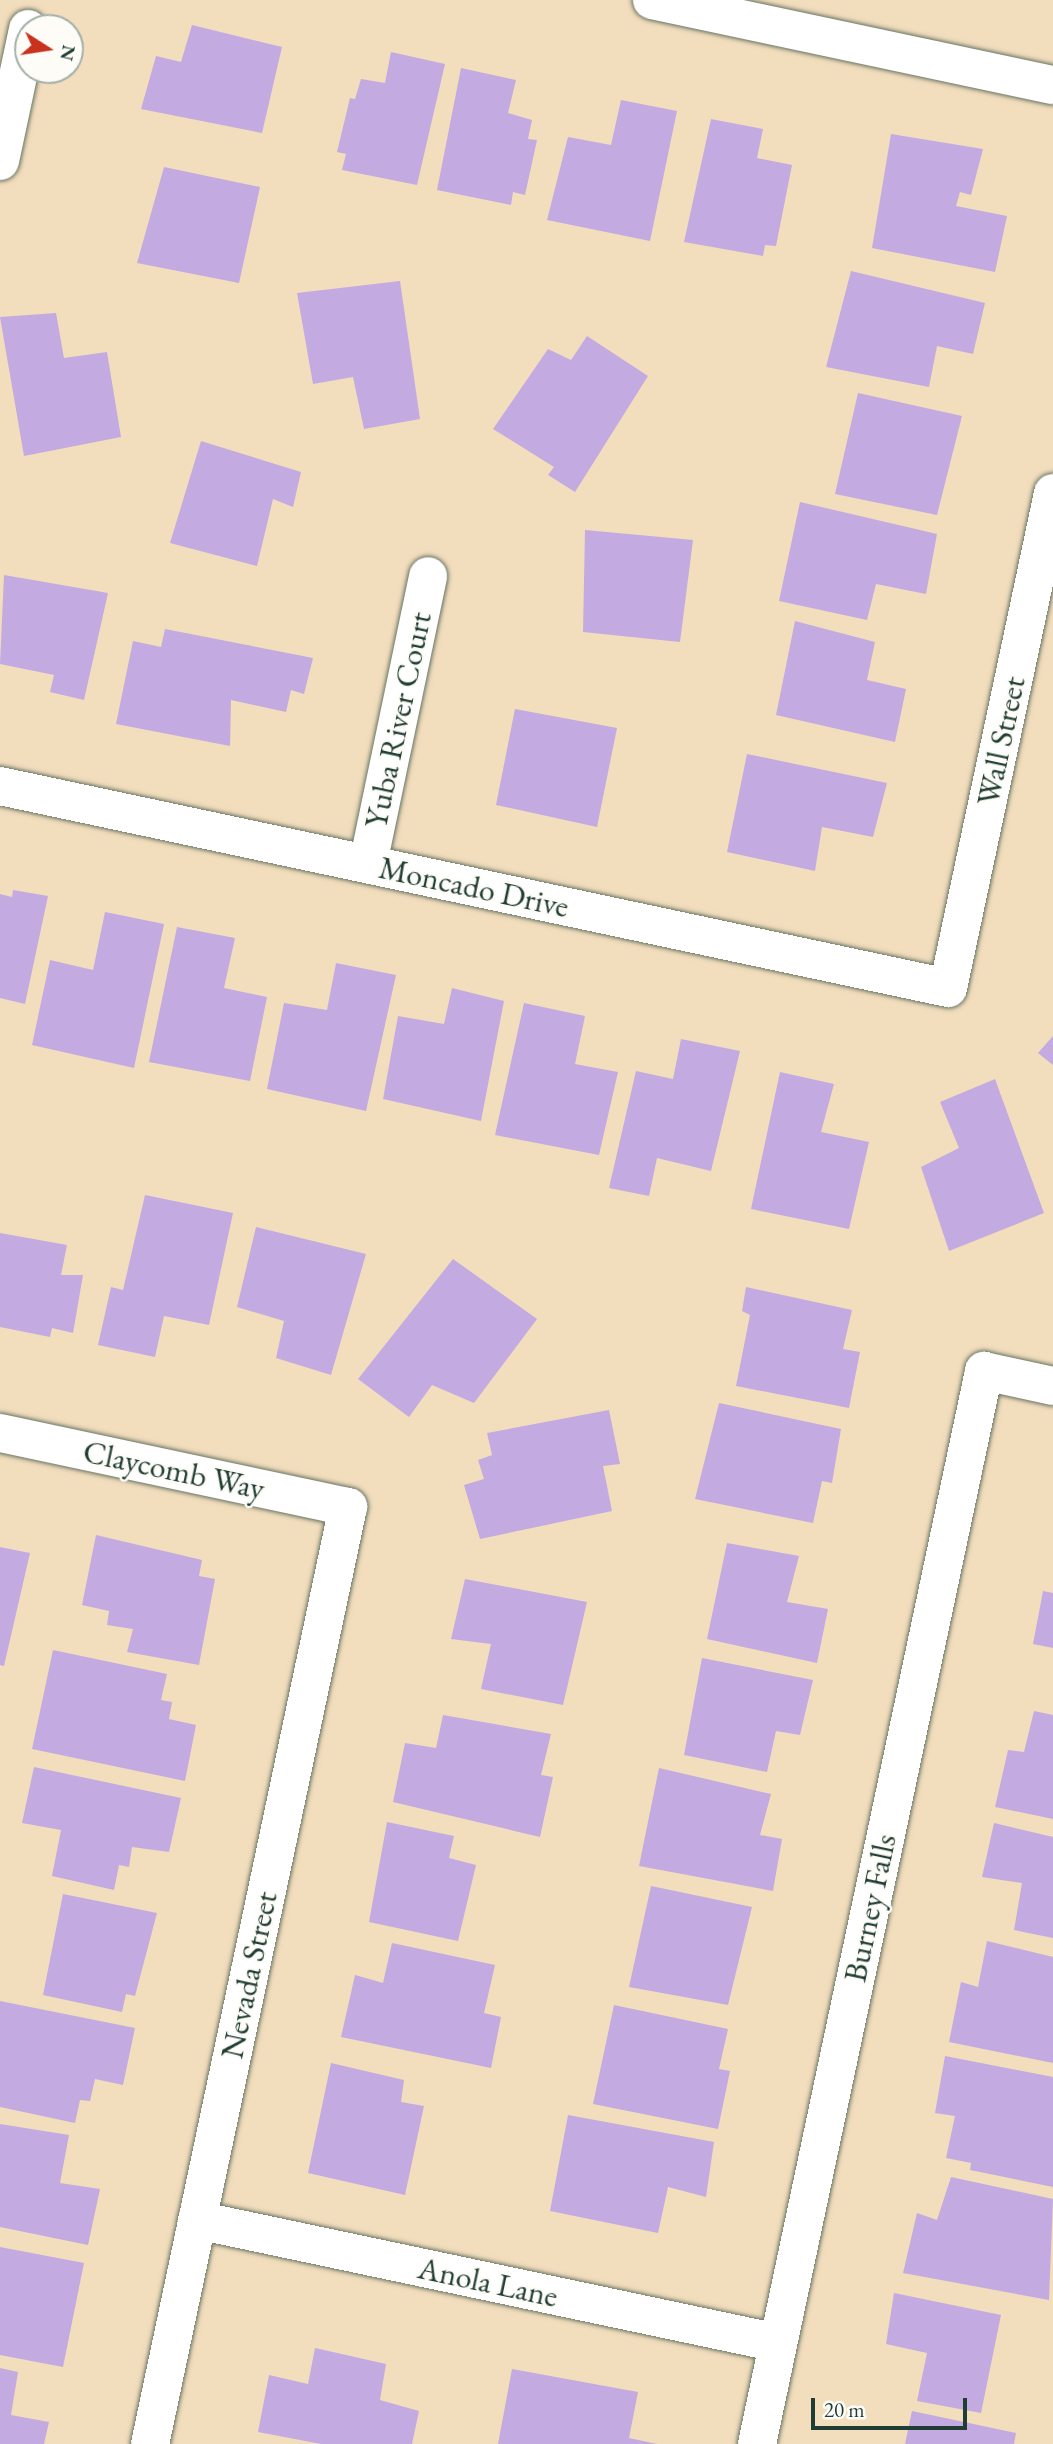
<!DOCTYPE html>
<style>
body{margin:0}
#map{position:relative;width:1053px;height:2444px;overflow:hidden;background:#f2ddbd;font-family:"EB Garamond",serif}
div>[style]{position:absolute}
.building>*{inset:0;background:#c3abe1}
.roads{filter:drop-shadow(0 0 2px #697564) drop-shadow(0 0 2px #697564)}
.street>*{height:38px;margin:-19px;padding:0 19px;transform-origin:19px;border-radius:19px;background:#fff}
span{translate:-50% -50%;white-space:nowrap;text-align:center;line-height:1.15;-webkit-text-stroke:5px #fdfcf7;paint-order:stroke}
.street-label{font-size:32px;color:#1f3d34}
.north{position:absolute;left:14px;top:14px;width:70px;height:70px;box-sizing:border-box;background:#fdfcf7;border:2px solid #a4b0a9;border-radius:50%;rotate:102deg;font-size:19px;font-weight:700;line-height:28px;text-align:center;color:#1f3d34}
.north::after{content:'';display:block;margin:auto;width:24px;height:32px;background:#c8321e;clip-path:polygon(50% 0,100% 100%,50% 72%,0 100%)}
.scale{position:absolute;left:811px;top:2398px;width:156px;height:32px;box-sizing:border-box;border:4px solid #1f3d34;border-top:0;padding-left:9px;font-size:21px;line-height:24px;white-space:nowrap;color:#1f3d34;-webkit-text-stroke:5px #fdfcf7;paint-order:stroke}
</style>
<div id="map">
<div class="building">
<div style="clip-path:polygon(192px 25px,282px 47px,262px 133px,141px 109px,156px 56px,181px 62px)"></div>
<div style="clip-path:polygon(391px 52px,445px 64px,417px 185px,342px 170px,346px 154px,337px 152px,350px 98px,355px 99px,361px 79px,385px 83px)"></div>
<div style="clip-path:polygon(461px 68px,516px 80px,508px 113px,532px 120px,528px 139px,537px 140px,525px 195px,513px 192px,511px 205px,437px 190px)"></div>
<div style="clip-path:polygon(621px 100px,677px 111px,650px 241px,547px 220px,568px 137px,611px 145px)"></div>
<div style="clip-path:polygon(711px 119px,763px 129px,757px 158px,792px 165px,776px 246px,765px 245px,763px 256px,684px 242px)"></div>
<div style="clip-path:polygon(891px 134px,983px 149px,971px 195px,960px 192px,956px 206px,1007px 216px,995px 272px,872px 248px)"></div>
<div style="clip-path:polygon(164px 167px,260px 187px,239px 283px,137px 263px)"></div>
<div style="clip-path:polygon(851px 271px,985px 303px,973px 354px,937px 346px,929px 387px,826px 367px)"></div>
<div style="clip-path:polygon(400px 281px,420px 419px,364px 429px,353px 377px,313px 384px,297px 293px)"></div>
<div style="clip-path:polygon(56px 313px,64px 358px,107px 352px,121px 437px,24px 456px,0 317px)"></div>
<div style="clip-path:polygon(587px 336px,648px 376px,575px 492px,548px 475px,554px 467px,493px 429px,548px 349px,571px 360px)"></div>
<div style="clip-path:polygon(858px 393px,962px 416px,937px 515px,835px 494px)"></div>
<div style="clip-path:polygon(201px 441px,301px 472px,293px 507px,273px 499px,257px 566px,170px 543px)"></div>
<div style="clip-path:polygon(800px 502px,937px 534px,926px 594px,876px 584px,867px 620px,779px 601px)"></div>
<div style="clip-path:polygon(585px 530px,693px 540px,680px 642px,583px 632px)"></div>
<div style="clip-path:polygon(4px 575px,108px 593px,84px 700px,50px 692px,54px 675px,0 664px)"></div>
<div style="clip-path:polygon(795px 621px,875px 642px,867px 680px,906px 689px,895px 742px,776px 715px)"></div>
<div style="clip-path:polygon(165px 629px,313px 658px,304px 694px,291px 690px,286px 712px,231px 700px,230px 746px,116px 724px,133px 641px,161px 647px)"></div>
<div style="clip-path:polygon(515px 709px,617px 728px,597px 827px,496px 805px)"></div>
<div style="clip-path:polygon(747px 754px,887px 783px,873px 837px,822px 827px,815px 871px,727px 852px)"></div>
<div style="clip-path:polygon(13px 890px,48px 896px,25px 1004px,0 998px,0 894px,12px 897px)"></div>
<div style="clip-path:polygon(105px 912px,164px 924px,134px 1068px,32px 1045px,50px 960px,93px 970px)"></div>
<div style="clip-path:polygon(177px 927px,235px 938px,224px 988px,267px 997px,250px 1081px,149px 1062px)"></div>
<div style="clip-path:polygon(336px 963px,396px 975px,366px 1111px,267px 1089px,284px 1003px,327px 1010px)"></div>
<div style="clip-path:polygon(452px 988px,504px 1001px,481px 1121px,383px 1099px,398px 1016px,444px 1024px)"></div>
<div style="clip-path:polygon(524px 1003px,585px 1016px,575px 1064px,618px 1072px,599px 1155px,495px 1135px)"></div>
<div style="clip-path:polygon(1053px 1036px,1053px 1065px,1038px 1053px)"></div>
<div style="clip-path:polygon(681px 1039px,740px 1051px,711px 1171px,657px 1158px,649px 1196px,609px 1188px,636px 1071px,673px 1079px)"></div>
<div style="clip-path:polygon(780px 1072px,834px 1084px,821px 1132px,869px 1142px,849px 1229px,751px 1209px)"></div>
<div style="clip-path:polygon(995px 1079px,1044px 1213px,949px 1251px,921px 1167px,959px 1148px,940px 1102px)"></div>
<div style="clip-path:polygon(145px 1195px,233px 1213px,209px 1325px,164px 1316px,155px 1357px,98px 1345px,111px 1287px,123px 1290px)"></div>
<div style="clip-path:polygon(256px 1227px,366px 1254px,331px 1375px,276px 1358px,284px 1321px,237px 1307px)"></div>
<div style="clip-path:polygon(0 1233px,67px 1245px,61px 1275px,83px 1275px,73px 1333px,52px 1328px,50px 1337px,0 1327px)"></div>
<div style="clip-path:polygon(453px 1259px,537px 1319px,474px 1403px,432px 1385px,409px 1417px,358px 1379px)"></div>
<div style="clip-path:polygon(746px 1287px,852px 1310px,843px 1349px,860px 1352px,849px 1408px,736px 1386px,750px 1315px,742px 1311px)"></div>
<div style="clip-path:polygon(719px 1403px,841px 1429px,832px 1483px,822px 1481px,813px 1523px,695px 1499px)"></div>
<div style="clip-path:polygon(609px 1410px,620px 1464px,603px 1466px,612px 1511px,480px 1539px,464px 1485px,484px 1479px,478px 1460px,492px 1455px,487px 1433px)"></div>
<div style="clip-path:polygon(96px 1535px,202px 1560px,199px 1576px,215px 1579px,199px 1665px,127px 1652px,133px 1629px,107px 1625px,109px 1611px,82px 1605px)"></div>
<div style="clip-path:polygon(727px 1543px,799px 1556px,787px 1602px,828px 1609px,817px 1663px,707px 1639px)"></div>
<div style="clip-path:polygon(0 1547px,30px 1553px,4px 1666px,0 1665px)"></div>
<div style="clip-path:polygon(465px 1579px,587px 1602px,563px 1705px,481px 1689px,491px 1644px,451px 1639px)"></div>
<div style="clip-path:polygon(1043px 1591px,1053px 1593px,1053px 1648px,1033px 1644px)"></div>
<div style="clip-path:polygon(53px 1650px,167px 1674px,161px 1700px,172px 1702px,169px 1719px,196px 1725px,185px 1781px,32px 1749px)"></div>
<div style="clip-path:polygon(702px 1658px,813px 1680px,800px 1735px,776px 1731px,767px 1772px,684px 1755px)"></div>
<div style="clip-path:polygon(1034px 1711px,1053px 1715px,1053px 1819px,995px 1807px,1008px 1750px,1024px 1752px)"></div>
<div style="clip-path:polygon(443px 1715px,551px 1734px,541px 1775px,553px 1777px,540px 1837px,393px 1802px,405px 1743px,436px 1748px)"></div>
<div style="clip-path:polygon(34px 1767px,181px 1798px,169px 1852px,132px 1847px,129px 1867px,119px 1865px,114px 1890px,52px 1876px,61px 1830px,22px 1823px)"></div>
<div style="clip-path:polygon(659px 1768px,771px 1794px,760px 1835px,782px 1839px,773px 1891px,639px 1866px)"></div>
<div style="clip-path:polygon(387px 1822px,454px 1836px,449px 1858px,476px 1865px,458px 1941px,369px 1922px)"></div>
<div style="clip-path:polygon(994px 1823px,1053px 1837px,1053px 1938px,1014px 1930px,1022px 1883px,982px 1877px)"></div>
<div style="clip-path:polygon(651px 1886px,752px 1907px,728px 2005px,629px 1987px)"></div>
<div style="clip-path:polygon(63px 1894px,157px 1913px,135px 1996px,126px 1994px,122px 2012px,43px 1995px)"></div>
<div style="clip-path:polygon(987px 1941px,1053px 1957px,1053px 2063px,949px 2042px,961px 1982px,978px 1987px)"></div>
<div style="clip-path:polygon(392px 1943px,495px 1965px,484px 2013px,501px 2017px,491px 2068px,341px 2037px,355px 1975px,383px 1983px)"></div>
<div style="clip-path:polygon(0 2001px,135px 2028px,123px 2085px,95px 2079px,90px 2101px,80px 2100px,75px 2123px,0 2107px)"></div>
<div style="clip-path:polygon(614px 2005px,728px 2029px,719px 2069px,730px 2071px,718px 2129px,593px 2104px)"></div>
<div style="clip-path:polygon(945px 2056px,1053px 2077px,1053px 2187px,970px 2170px,971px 2163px,946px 2158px,955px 2116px,935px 2113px)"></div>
<div style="clip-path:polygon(331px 2063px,404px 2080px,401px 2102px,424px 2106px,405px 2195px,308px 2173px)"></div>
<div style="clip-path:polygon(568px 2115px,714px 2142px,706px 2197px,668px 2187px,658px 2233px,550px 2211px)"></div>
<div style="clip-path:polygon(0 2124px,69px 2135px,60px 2183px,100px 2189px,88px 2245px,0 2227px)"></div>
<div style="clip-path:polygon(951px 2177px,1053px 2199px,1049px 2300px,903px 2273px,917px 2213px,937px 2220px)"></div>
<div style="clip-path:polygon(0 2247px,84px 2263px,63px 2367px,0 2355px)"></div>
<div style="clip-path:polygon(894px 2293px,1001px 2315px,981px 2413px,917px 2401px,927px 2353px,886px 2344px)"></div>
<div style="clip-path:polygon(315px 2348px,386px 2364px,380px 2400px,419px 2411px,412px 2444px,321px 2444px,258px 2432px,269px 2375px,308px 2384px)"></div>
<div style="clip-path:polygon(0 2368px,18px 2372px,11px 2415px,49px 2422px,44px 2444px,0 2444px)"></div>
<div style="clip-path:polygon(512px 2369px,638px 2392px,629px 2438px,657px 2444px,498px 2444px)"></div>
<div style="clip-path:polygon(912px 2411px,1016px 2433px,1014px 2444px,905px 2444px)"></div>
</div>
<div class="roads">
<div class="street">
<div style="left:652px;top:0;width:410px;rotate:12deg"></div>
<div style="left:0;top:161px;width:135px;rotate:-78deg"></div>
<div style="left:0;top:786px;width:969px;rotate:12.03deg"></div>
<div style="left:948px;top:988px;width:506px;rotate:-78.02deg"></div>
<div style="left:368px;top:864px;width:294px;rotate:-78.2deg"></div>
<div style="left:0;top:1433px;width:356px;rotate:12deg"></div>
<div style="left:348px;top:1507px;width:958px;rotate:101.93deg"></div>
<div style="left:197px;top:2220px;width:594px;rotate:11.95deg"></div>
<div style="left:757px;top:2444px;width:1097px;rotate:-78.05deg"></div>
<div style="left:984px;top:1371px;width:71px;rotate:12.3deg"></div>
</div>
</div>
<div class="street-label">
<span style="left:398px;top:720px;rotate:-78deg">Yuba River Court</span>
<span style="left:1001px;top:741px;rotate:-78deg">Wall Street</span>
<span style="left:474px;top:887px;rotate:12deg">Moncado Drive</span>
<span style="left:174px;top:1470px;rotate:12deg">Claycomb Way</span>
<span style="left:870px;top:1908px;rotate:-78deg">Burney Falls</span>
<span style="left:249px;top:1975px;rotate:-78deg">Nevada Street</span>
<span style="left:488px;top:2282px;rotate:12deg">Anola Lane</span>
</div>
<div class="north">N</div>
<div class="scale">20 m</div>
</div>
